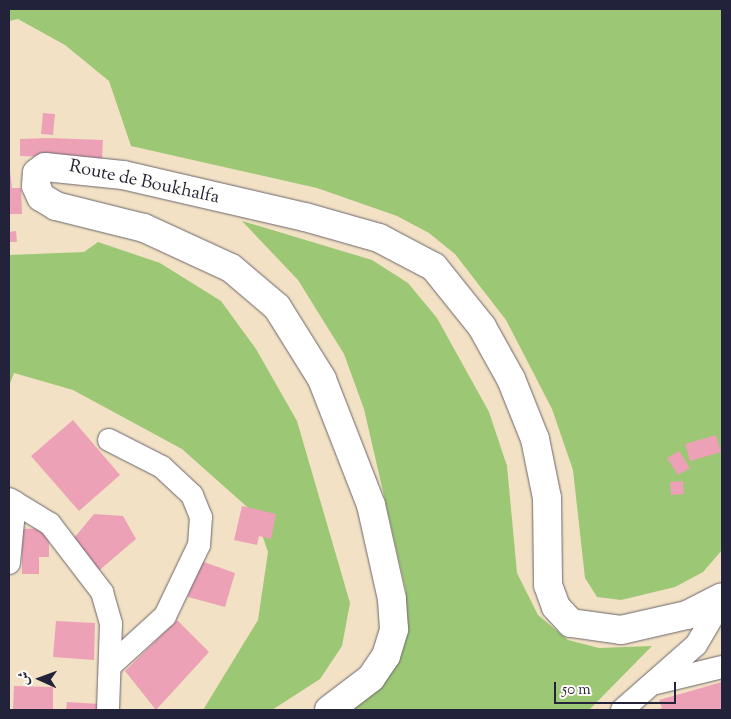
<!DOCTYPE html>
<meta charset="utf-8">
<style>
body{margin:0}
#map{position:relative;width:731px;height:719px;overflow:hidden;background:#f2e1c4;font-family:"Sorts Mill Goudy",Amiri,serif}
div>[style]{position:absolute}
.green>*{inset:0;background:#9cc774}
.building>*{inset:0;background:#eca1b7}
.roads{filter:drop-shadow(0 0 1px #6b656b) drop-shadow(0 0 1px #6b656b)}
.minor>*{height:22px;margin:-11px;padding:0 11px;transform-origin:11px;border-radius:11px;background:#fff}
.major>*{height:28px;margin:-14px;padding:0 14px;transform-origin:14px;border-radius:14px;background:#fff}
span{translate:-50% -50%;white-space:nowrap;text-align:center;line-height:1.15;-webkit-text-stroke:4px #fdfcf7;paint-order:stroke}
.street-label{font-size:18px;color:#22223b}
.frame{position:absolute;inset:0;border:10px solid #22223b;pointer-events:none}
.north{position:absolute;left:15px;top:654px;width:50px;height:50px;-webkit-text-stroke:4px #fdfcf7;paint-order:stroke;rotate:272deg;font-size:14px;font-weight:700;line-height:20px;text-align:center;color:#22223b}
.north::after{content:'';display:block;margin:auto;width:18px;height:22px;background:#22223b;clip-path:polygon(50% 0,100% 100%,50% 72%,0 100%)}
.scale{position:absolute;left:554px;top:682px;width:122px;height:22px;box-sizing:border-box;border:2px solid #22223b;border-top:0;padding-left:6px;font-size:15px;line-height:18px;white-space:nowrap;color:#22223b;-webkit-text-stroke:4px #fdfcf7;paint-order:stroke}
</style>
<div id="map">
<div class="green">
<div style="clip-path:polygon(9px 9px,722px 9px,722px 550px,703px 572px,675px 587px,621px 600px,597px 597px,585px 578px,573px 470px,552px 409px,506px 320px,455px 254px,429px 233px,397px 216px,317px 188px,131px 146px,109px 81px,65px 45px,18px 19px,9px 21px)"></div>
<div style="clip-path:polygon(242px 221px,372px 260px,408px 283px,437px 318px,489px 412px,507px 466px,517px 573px,538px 615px,568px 640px,599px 648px,652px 646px,589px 710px,353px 710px,387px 674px,406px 616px,406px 591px,364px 409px,344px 354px,298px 280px)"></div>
<div style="clip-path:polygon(98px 242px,160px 263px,221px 301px,256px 349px,297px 421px,350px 603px,342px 646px,320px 679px,272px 710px,203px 710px,258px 620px,268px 552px,255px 514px,182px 449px,73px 390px,14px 373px,9px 386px,9px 255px,84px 252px)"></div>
</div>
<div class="building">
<div style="clip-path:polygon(43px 113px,55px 114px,53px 135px,41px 134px)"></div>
<div style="clip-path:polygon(49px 138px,103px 140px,102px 159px,20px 156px,20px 139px)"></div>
<div style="clip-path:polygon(9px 162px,12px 188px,21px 188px,22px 214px,9px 214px)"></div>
<div style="clip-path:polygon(16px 231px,17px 242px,9px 242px,9px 232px)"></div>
<div style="clip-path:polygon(73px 420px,120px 475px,79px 511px,31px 456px)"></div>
<div style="clip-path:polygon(716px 435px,721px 452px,690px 461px,685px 444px)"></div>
<div style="clip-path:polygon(679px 451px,690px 468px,678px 475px,667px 458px)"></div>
<div style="clip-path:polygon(683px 481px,684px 494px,671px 495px,670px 482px)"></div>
<div style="clip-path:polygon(242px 506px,276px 514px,271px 539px,259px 536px,257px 545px,234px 540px)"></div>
<div style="clip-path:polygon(94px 514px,123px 516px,136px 539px,96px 573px,74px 538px)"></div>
<div style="clip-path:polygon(49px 528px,49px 557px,39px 557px,39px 574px,22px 574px,22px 529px)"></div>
<div style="clip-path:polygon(198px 560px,235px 573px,225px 607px,188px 597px)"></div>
<div style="clip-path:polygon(177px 620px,209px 652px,156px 710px,125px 671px)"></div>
<div style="clip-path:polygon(56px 621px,95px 623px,94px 660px,53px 657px)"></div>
<div style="clip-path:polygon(722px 682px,722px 710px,656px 710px,662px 708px,659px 700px)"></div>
<div style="clip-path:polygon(14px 686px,53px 687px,53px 710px,13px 710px)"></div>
<div style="clip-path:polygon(67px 702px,100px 704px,100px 710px,66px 710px)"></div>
</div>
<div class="roads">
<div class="minor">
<div style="left:109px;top:440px;width:59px;rotate:27deg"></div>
<div style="left:162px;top:467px;width:41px;rotate:43deg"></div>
<div style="left:192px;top:495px;width:24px;rotate:68deg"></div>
<div style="left:201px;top:517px;width:28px;rotate:94deg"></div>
<div style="left:199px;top:545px;width:79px;rotate:115.6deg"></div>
<div style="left:165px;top:616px;width:73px;rotate:137.8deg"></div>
<div style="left:9px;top:499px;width:48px;rotate:31.4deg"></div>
<div style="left:50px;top:524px;width:86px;rotate:52.6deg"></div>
<div style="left:102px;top:592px;width:33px;rotate:74deg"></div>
<div style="left:111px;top:624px;width:86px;rotate:92deg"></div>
<div style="left:9px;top:563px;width:61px;rotate:-84.4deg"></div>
<div style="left:656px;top:683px;width:68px;rotate:-13.6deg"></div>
<div style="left:622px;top:710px;width:98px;rotate:-41.3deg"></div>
<div style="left:696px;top:645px;width:51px;rotate:-59.4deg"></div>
</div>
<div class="major">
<div style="left:329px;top:710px;width:53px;rotate:-37.3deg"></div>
<div style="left:371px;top:678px;width:27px;rotate:-56deg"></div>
<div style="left:386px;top:656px;width:28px;rotate:-73deg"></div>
<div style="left:394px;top:629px;width:30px;rotate:-94deg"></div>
<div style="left:392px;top:599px;width:96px;rotate:-102.6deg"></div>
<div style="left:371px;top:505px;width:135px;rotate:-111.3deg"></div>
<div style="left:322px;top:379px;width:85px;rotate:-122deg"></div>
<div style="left:277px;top:307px;width:60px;rotate:-139.7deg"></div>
<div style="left:231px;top:268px;width:96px;rotate:-155.3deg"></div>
<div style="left:144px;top:228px;width:91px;rotate:-166deg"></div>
<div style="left:56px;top:206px;width:17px;rotate:-149deg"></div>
<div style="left:41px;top:197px;width:12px;rotate:-114deg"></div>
<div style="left:36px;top:186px;width:13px;rotate:-86deg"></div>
<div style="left:37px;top:173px;width:10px;rotate:-37deg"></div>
<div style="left:45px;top:167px;width:78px;rotate:5.9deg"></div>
<div style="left:123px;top:175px;width:187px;rotate:13deg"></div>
<div style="left:305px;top:217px;width:77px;rotate:15.8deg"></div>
<div style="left:379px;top:238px;width:62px;rotate:27.8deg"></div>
<div style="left:434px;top:267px;width:77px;rotate:51.3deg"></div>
<div style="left:482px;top:327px;width:60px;rotate:60.9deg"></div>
<div style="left:511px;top:379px;width:65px;rotate:68.2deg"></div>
<div style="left:535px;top:439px;width:60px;rotate:78.5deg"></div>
<div style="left:547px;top:498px;width:87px;rotate:89.3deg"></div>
<div style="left:548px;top:585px;width:23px;rotate:70deg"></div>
<div style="left:556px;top:607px;width:22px;rotate:47deg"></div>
<div style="left:571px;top:623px;width:50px;rotate:8deg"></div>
<div style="left:621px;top:630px;width:68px;rotate:-12.8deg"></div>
<div style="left:687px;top:615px;width:39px;rotate:-27deg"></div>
</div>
</div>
<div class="street-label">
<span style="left:144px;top:183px;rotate:12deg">Route de Boukhalfa</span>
</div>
<div class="frame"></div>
<div class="north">ش</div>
<div class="scale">50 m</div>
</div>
